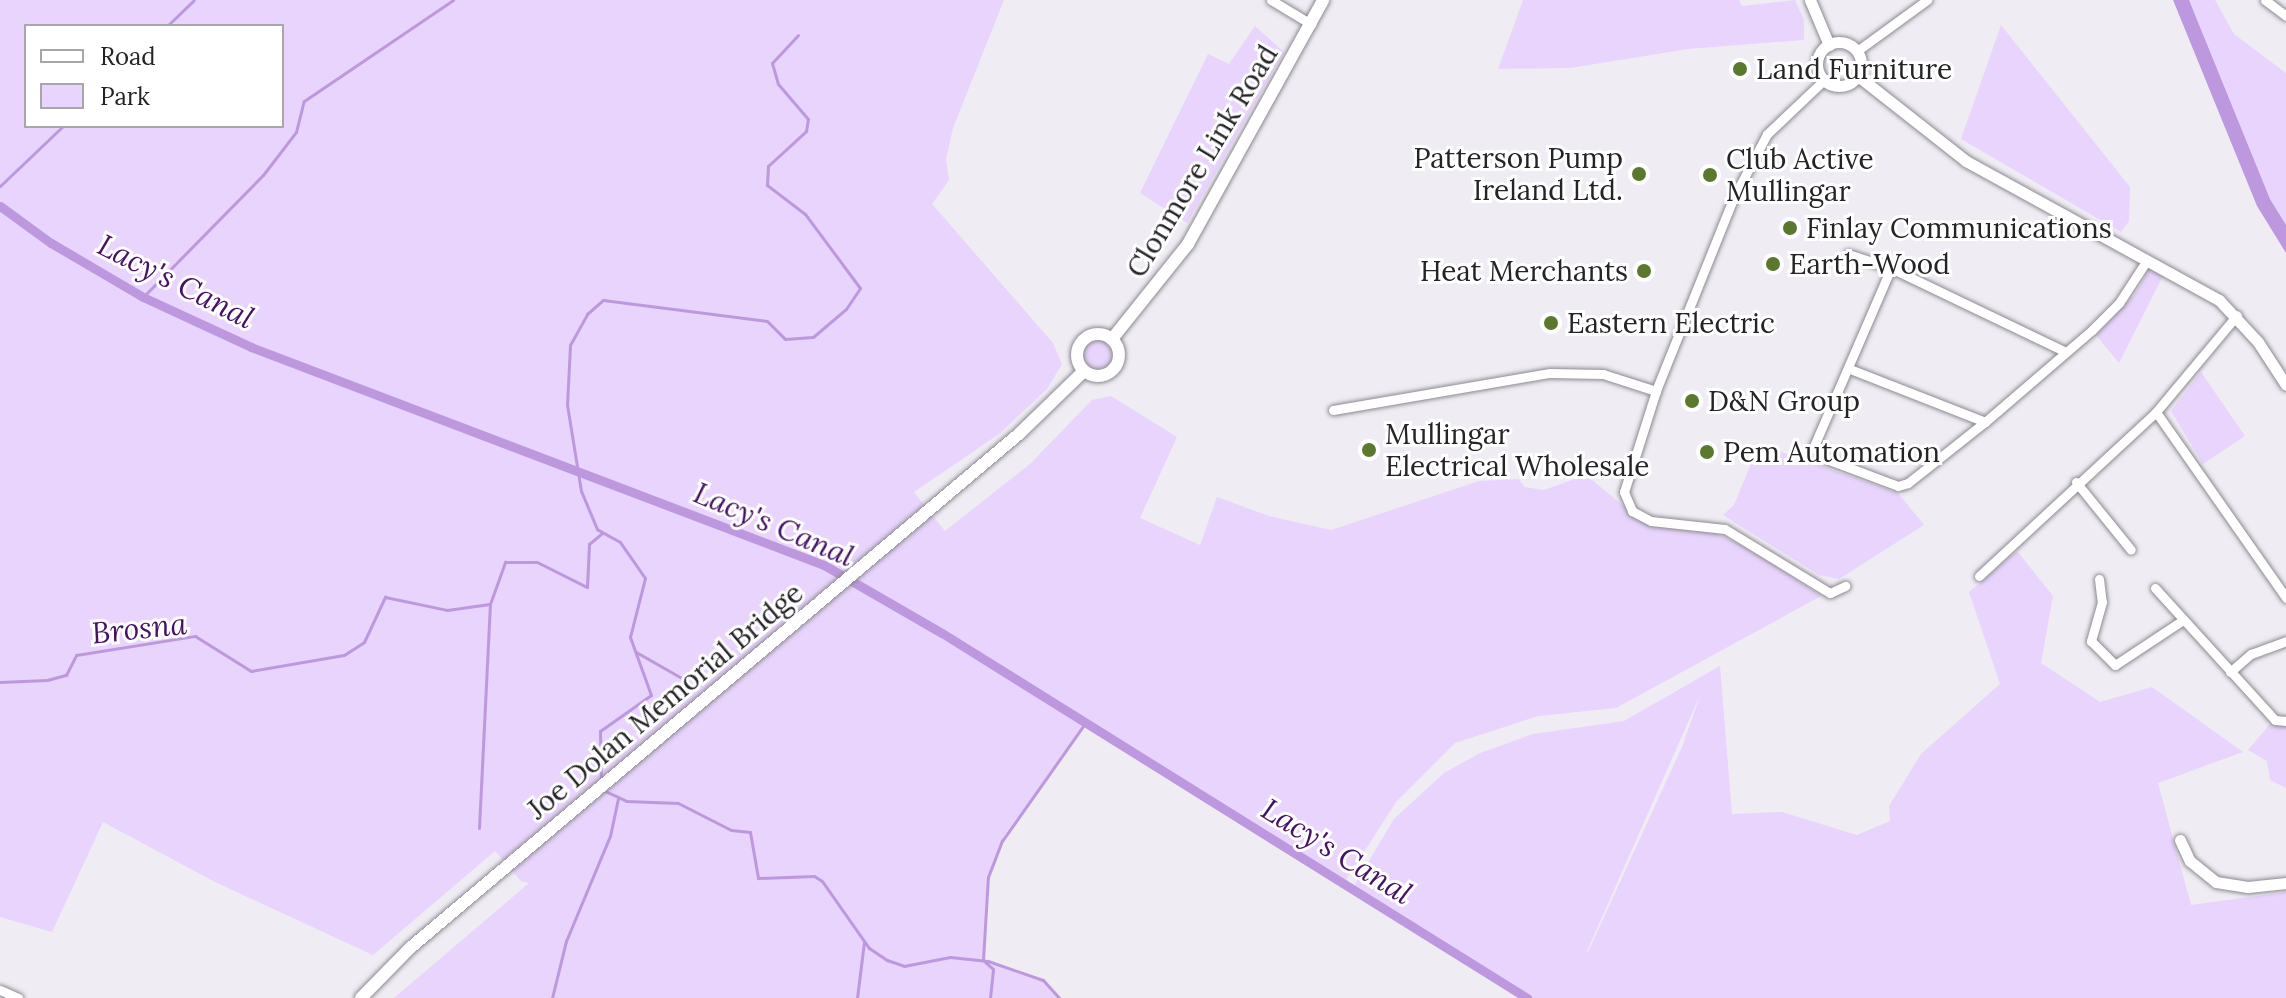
<!DOCTYPE html>
<style>
body{margin:0}
#map{position:relative;width:2286px;height:998px;overflow:hidden;background:#f0ecf4;font-family:Lora,serif}
div>[style]{position:absolute}
.green>*{inset:0;background:#e8d4fc}
.round{border-radius:50%}
.water>*{inset:0;background:#be98de}
.stream>*{height:3px;margin:-1.5px;padding:0 1.5px;transform-origin:1.5px;border-radius:1.5px;background:#be98de}
.canal>*{height:9px;margin:-4.5px;padding:0 4.5px;transform-origin:4.5px;border-radius:4.5px;background:#be98de}
.roads{filter:drop-shadow(0 0 2px #8d8a90) drop-shadow(0 0 2px #8d8a90)}
.minor>*{height:9px;margin:-4.5px;padding:0 4.5px;transform-origin:4.5px;border-radius:4.5px;background:#fff}
.tertiary>*{height:11px;margin:-5.5px;padding:0 5.5px;transform-origin:5.5px;border-radius:5.5px;background:#fff}
.tertiary>.ring{margin:-5.5px;padding:0;box-sizing:content-box;background:none;border:11px solid #fff;border-radius:50%}
.secondary>*{height:12px;margin:-6px;padding:0 6px;transform-origin:6px;border-radius:6px;background:#fff}
.secondary>.ring{margin:-6px;padding:0;box-sizing:content-box;background:none;border:12px solid #fff;border-radius:50%}
.dots>*{width:22px;height:22px;translate:-50% -50%;box-sizing:border-box;border:4px solid #fff;border-radius:50%}
span{translate:-50% -50%;white-space:nowrap;text-align:center;line-height:1.15;-webkit-text-stroke:6px #fff;paint-order:stroke}
.poi-label{font-size:28px;color:#242326}
.left{translate:0 -50%;text-align:left}
.right{translate:-100% -50%;text-align:right}
.street-label{font-size:28px;color:#242326}
.water-label{font-size:30px;color:#451265;font-style:italic}
.legend{position:absolute;left:24px;top:24px;width:260px;height:104px;box-sizing:border-box;background:#fff;border:2px solid #a7a7a8;margin:0;padding:10px 14px;list-style:none;font-size:24px;color:#242326}
.legend li{display:flex;align-items:center;gap:16px;height:40px}
.legend b{width:40px;border:2px solid #a7a7a8}
</style>
<div id="map">
<div class="green">
<div style="clip-path:polygon(evenodd,0 0,1004px 0,953px 128px,946px 159px,949px 180px,932px 204px,1053px 343px,1062px 364px,1047px 389px,999px 434px,914px 492px,945px 531px,1030px 464px,1092px 400px,1111px 396px,1177px 437px,1140px 518px,1200px 545px,1217px 497px,1269px 516px,1331px 530px,1479px 481px,1519px 479px,1524px 487px,1544px 490px,1586px 475px,1644px 523px,1708px 530px,1745px 546px,1821px 596px,1616px 708px,1538px 716px,1455px 743px,1396px 802px,1346px 880px,1087px 723px,1002px 841px,988px 878px,983px 960px,1043px 980px,1059px 998px,394px 998px,529px 883px,521px 881px,495px 851px,373px 955px,215px 882px,103px 822px,52px 932px,0 917px,0 0,26px 26px,282px 26px,282px 126px,26px 126px,26px 26px)"></div>
<div style="clip-path:polygon(1523px 0,1739px 0,1742px 6px,1795px 0,1804px 20px,1804px 40px,1688px 49px,1570px 68px,1498px 69px)"></div>
<div style="clip-path:polygon(2189px 0,2215px 0,2234px 34px,2286px 73px,2286px 225px,2270px 199px)"></div>
<div style="clip-path:polygon(2001px 25px,2130px 187px,2129px 221px,2121px 232px,1961px 139px)"></div>
<div style="clip-path:polygon(1255px 26px,1284px 52px,1187px 223px,1140px 193px,1208px 54px,1229px 64px)"></div>
<div style="clip-path:polygon(2150px 267px,2163px 276px,2119px 363px,2096px 335px,2136px 293px)"></div>
<div class="round" style="left:1084px;top:341px;width:28px;height:28px"></div>
<div style="clip-path:polygon(2201px 372px,2245px 436px,2203px 464px,2171px 411px)"></div>
<div style="clip-path:polygon(1759px 444px,1898px 493px,1924px 525px,1839px 579px,1819px 575px,1723px 515px,1734px 505px)"></div>
<div style="clip-path:polygon(evenodd,2017px 551px,2053px 596px,2041px 663px,2100px 702px,2152px 687px,2243px 752px,2158px 783px,2191px 905px,2286px 892px,2286px 998px,1529px 998px,1354px 886px,1394px 819px,1444px 773px,1480px 753px,1533px 734px,1624px 721px,1720px 666px,1732px 814px,1782px 812px,1857px 835px,1890px 821px,1889px 806px,1921px 754px,2000px 684px,1969px 592px,2017px 551px,1701px 693px,1682px 747px,1588px 952px,1587px 951px,1701px 693px)"></div>
<div style="clip-path:polygon(2271px 723px,2286px 726px,2286px 788px,2270px 780px,2267px 761px,2248px 750px)"></div>
</div>
<div class="water">
<div style="clip-path:polygon(2173px 0,2189px 0,2270px 199px,2286px 225px,2286px 253px,2257px 206px)"></div>
</div>
<div class="stream">
<div style="left:167px;top:26px;width:37px;rotate:-44deg"></div>
<div style="left:0;top:186px;width:87px;rotate:-43.6deg"></div>
<div style="left:143px;top:297px;width:171px;rotate:-45.5deg"></div>
<div style="left:263px;top:175px;width:54px;rotate:-52.5deg"></div>
<div style="left:296px;top:132px;width:32px;rotate:-76deg"></div>
<div style="left:304px;top:101px;width:180px;rotate:-34.1deg"></div>
<div style="left:636px;top:652px;width:56px;rotate:29.7deg"></div>
<div style="left:0;top:682px;width:47px;rotate:-2.4deg"></div>
<div style="left:47px;top:680px;width:20px;rotate:-15deg"></div>
<div style="left:66px;top:675px;width:22px;rotate:-63deg"></div>
<div style="left:76px;top:655px;width:121px;rotate:-9.1deg"></div>
<div style="left:195px;top:636px;width:66px;rotate:32deg"></div>
<div style="left:251px;top:671px;width:94px;rotate:-9.8deg"></div>
<div style="left:344px;top:655px;width:24px;rotate:-33deg"></div>
<div style="left:364px;top:642px;width:50px;rotate:-65deg"></div>
<div style="left:385px;top:597px;width:63px;rotate:11.8deg"></div>
<div style="left:447px;top:610px;width:43px;rotate:-7.9deg"></div>
<div style="left:490px;top:604px;width:45px;rotate:-70.3deg"></div>
<div style="left:505px;top:562px;width:32px"></div>
<div style="left:537px;top:562px;width:56px;rotate:26.6deg"></div>
<div style="left:587px;top:587px;width:43px;rotate:-87.3deg"></div>
<div style="left:589px;top:544px;width:17px;rotate:-40deg"></div>
<div style="left:601px;top:780px;width:49px;rotate:-91.2deg"></div>
<div style="left:600px;top:731px;width:62px;rotate:-35.2deg"></div>
<div style="left:651px;top:695px;width:62px;rotate:-109.9deg"></div>
<div style="left:630px;top:637px;width:61px;rotate:-75.7deg"></div>
<div style="left:645px;top:578px;width:44px;rotate:-124.8deg"></div>
<div style="left:620px;top:542px;width:26px;rotate:-151deg"></div>
<div style="left:597px;top:529px;width:41px;rotate:-112.8deg"></div>
<div style="left:581px;top:491px;width:87px;rotate:-99.2deg"></div>
<div style="left:567px;top:405px;width:60px;rotate:-87.1deg"></div>
<div style="left:570px;top:345px;width:35px;rotate:-61deg"></div>
<div style="left:587px;top:314px;width:21px;rotate:-41deg"></div>
<div style="left:603px;top:300px;width:165px;rotate:7.3deg"></div>
<div style="left:767px;top:321px;width:25px;rotate:45deg"></div>
<div style="left:785px;top:339px;width:28px;rotate:-4deg"></div>
<div style="left:813px;top:337px;width:43px;rotate:-40.3deg"></div>
<div style="left:846px;top:309px;width:25px;rotate:-56deg"></div>
<div style="left:860px;top:288px;width:92px;rotate:-126.6deg"></div>
<div style="left:805px;top:214px;width:48px;rotate:-142.7deg"></div>
<div style="left:767px;top:185px;width:19px;rotate:-87deg"></div>
<div style="left:768px;top:166px;width:52px;rotate:-42.6deg"></div>
<div style="left:806px;top:131px;width:12px;rotate:-81deg"></div>
<div style="left:808px;top:119px;width:46px;rotate:-130.6deg"></div>
<div style="left:778px;top:84px;width:22px;rotate:-106deg"></div>
<div style="left:772px;top:63px;width:38px;rotate:-47deg"></div>
<div style="left:605px;top:791px;width:23px;rotate:25deg"></div>
<div style="left:626px;top:801px;width:52px;rotate:2.2deg"></div>
<div style="left:678px;top:803px;width:59px;rotate:27deg"></div>
<div style="left:731px;top:830px;width:19px;rotate:6deg"></div>
<div style="left:750px;top:832px;width:47px;rotate:80.1deg"></div>
<div style="left:758px;top:878px;width:56px;rotate:-2deg"></div>
<div style="left:814px;top:876px;width:9px;rotate:32deg"></div>
<div style="left:822px;top:881px;width:82px;rotate:55deg"></div>
<div style="left:869px;top:948px;width:22px;rotate:34deg"></div>
<div style="left:887px;top:960px;width:18px;rotate:19deg"></div>
<div style="left:904px;top:966px;width:47px;rotate:-11.1deg"></div>
<div style="left:950px;top:957px;width:38px;rotate:6deg"></div>
<div style="left:988px;top:961px;width:58px;rotate:19.1deg"></div>
<div style="left:1043px;top:980px;width:24px;rotate:48deg"></div>
<div style="left:479px;top:828px;width:224px;rotate:-87.2deg"></div>
<div style="left:552px;top:998px;width:59px;rotate:-76.2deg"></div>
<div style="left:566px;top:941px;width:114px;rotate:-67.3deg"></div>
<div style="left:610px;top:836px;width:38px;rotate:-78deg"></div>
<div style="left:857px;top:998px;width:56px;rotate:-82.9deg"></div>
<div style="left:990px;top:998px;width:29px;rotate:-84deg"></div>
<div style="left:993px;top:969px;width:13px;rotate:-138deg"></div>
<div style="left:983px;top:960px;width:83px;rotate:-86.6deg"></div>
<div style="left:988px;top:877px;width:39px;rotate:-69deg"></div>
<div style="left:1002px;top:841px;width:146px;rotate:-54.8deg"></div>
</div>
<div class="canal">
<div style="left:0;top:206px;width:63px;rotate:36deg"></div>
<div style="left:51px;top:243px;width:107px;rotate:30.4deg"></div>
<div style="left:143px;top:297px;width:119px;rotate:24.8deg"></div>
<div style="left:251px;top:347px;width:613px;rotate:20.83deg"></div>
<div style="left:824px;top:565px;width:136px;rotate:30deg"></div>
<div style="left:942px;top:633px;width:690px;rotate:31.96deg"></div>
</div>
<div class="roads">
<div class="minor">
<div style="left:1271px;top:0;width:47px;rotate:31deg"></div>
<div style="left:2265px;top:0;width:26px;rotate:37deg"></div>
<div style="left:1857px;top:51px;width:87px;rotate:-36.1deg"></div>
<div style="left:1824px;top:80px;width:79px;rotate:136.5deg"></div>
<div style="left:1767px;top:134px;width:73px;rotate:117.6deg"></div>
<div style="left:1733px;top:199px;width:207px;rotate:111.9deg"></div>
<div style="left:1656px;top:391px;width:106px;rotate:107.6deg"></div>
<div style="left:1624px;top:492px;width:21px;rotate:67deg"></div>
<div style="left:1632px;top:511px;width:21px;rotate:28deg"></div>
<div style="left:1651px;top:521px;width:74px;rotate:6.2deg"></div>
<div style="left:1725px;top:529px;width:123px;rotate:31.4deg"></div>
<div style="left:1830px;top:593px;width:17px;rotate:-25deg"></div>
<div style="left:1848px;top:254px;width:45px;rotate:18deg"></div>
<div style="left:2066px;top:352px;width:194px;rotate:-154.4deg"></div>
<div style="left:1891px;top:268px;width:194px;rotate:113.4deg"></div>
<div style="left:1814px;top:446px;width:13px;rotate:58deg"></div>
<div style="left:1821px;top:457px;width:82px;rotate:20.6deg"></div>
<div style="left:1898px;top:486px;width:10px;rotate:-17deg"></div>
<div style="left:1908px;top:483px;width:98px;rotate:-38.4deg"></div>
<div style="left:1985px;top:422px;width:141px;rotate:-40.7deg"></div>
<div style="left:2092px;top:330px;width:38px;rotate:-45deg"></div>
<div style="left:2119px;top:303px;width:51px;rotate:-56.9deg"></div>
<div style="left:1850px;top:369px;width:145px;rotate:21.4deg"></div>
<div style="left:1333px;top:410px;width:220px;rotate:-9.7deg"></div>
<div style="left:1550px;top:373px;width:53px;rotate:1.1deg"></div>
<div style="left:1603px;top:374px;width:56px;rotate:17.8deg"></div>
<div style="left:2156px;top:412px;width:227px;rotate:55deg"></div>
<div style="left:2076px;top:482px;width:87px;rotate:51deg"></div>
<div style="left:1979px;top:576px;width:241px;rotate:-42.8deg"></div>
<div style="left:2156px;top:412px;width:126px;rotate:-50.1deg"></div>
<div style="left:2099px;top:579px;width:23px;rotate:83deg"></div>
<div style="left:2102px;top:602px;width:41px;rotate:105.8deg"></div>
<div style="left:2091px;top:641px;width:34px;rotate:45deg"></div>
<div style="left:2115px;top:665px;width:82px;rotate:-33.5deg"></div>
<div style="left:2155px;top:588px;width:178px;rotate:47.7deg"></div>
<div style="left:2275px;top:720px;width:11px;rotate:5deg"></div>
<div style="left:2230px;top:672px;width:28px;rotate:-41deg"></div>
<div style="left:2251px;top:654px;width:37px;rotate:-20deg"></div>
<div style="left:0;top:990px;width:20px;rotate:24deg"></div>
</div>
<div class="tertiary">
<div style="left:1810px;top:0;width:49px;rotate:67.1deg"></div>
<div class="ring" style="left:1817px;top:42px;width:33px;height:33px"></div>
<div style="left:1858px;top:76px;width:137px;rotate:38.2deg"></div>
<div style="left:1966px;top:161px;width:289px;rotate:28.8deg"></div>
<div style="left:2219px;top:300px;width:57px;rotate:47.1deg"></div>
<div style="left:2258px;top:342px;width:51px;rotate:56.9deg"></div>
<div style="left:2180px;top:840px;width:23px;rotate:65deg"></div>
<div style="left:2190px;top:861px;width:33px;rotate:39deg"></div>
<div style="left:2216px;top:882px;width:32px;rotate:9deg"></div>
<div style="left:2248px;top:887px;width:38px;rotate:-6deg"></div>
</div>
<div class="secondary">
<div class="ring" style="left:1077px;top:334px;width:30px;height:30px"></div>
<div style="left:1112px;top:339px;width:122px;rotate:-51.3deg"></div>
<div style="left:1188px;top:244px;width:279px;rotate:-61deg"></div>
<div style="left:361px;top:998px;width:70px;rotate:-45.6deg"></div>
<div style="left:410px;top:948px;width:798px;rotate:-40.17deg"></div>
<div style="left:1020px;top:433px;width:89px;rotate:-44.1deg"></div>
</div>
</div>
<div class="dots">
<div style="left:1740px;top:69px;background:#5a782e"></div>
<div style="left:1639px;top:174px;background:#5a782e"></div>
<div style="left:1710px;top:175px;background:#5a782e"></div>
<div style="left:1790px;top:228px;background:#5a782e"></div>
<div style="left:1773px;top:264px;background:#5a782e"></div>
<div style="left:1644px;top:271px;background:#5a782e"></div>
<div style="left:1551px;top:323px;background:#5a782e"></div>
<div style="left:1692px;top:401px;background:#5a782e"></div>
<div style="left:1369px;top:450px;background:#5a782e"></div>
<div style="left:1707px;top:452px;background:#5a782e"></div>
</div>
<div class="poi-label">
<span class="left" style="left:1756px;top:69px">Land Furniture</span>
<span class="right" style="left:1623px;top:174px">Patterson Pump<br>Ireland Ltd.</span>
<span class="left" style="left:1726px;top:175px">Club Active<br>Mullingar</span>
<span class="left" style="left:1806px;top:228px">Finlay Communications</span>
<span class="left" style="left:1789px;top:264px">Earth-Wood</span>
<span class="right" style="left:1628px;top:271px">Heat Merchants</span>
<span class="left" style="left:1567px;top:323px">Eastern Electric</span>
<span class="left" style="left:1708px;top:401px">D&amp;N Group</span>
<span class="left" style="left:1385px;top:450px">Mullingar<br>Electrical Wholesale</span>
<span class="left" style="left:1723px;top:452px">Pem Automation</span>
</div>
<div class="street-label">
<span style="left:1202px;top:161px;rotate:-59deg">Clonmore Link Road</span>
<span style="left:665px;top:701px;rotate:-40deg">Joe Dolan Memorial Bridge</span>
</div>
<div class="water-label">
<span style="left:176px;top:281px;rotate:27deg">Lacy's Canal</span>
<span style="left:774px;top:524px;rotate:23deg">Lacy's Canal</span>
<span style="left:139px;top:628px;rotate:-6deg">Brosna</span>
<span style="left:1337px;top:851px;rotate:32deg">Lacy's Canal</span>
</div>
<ul class="legend">
<li><b style="height:10px;background:#fff"></b>Road</li>
<li><b style="height:22px;background:#e8d4fc"></b>Park</li>
</ul>
</div>
